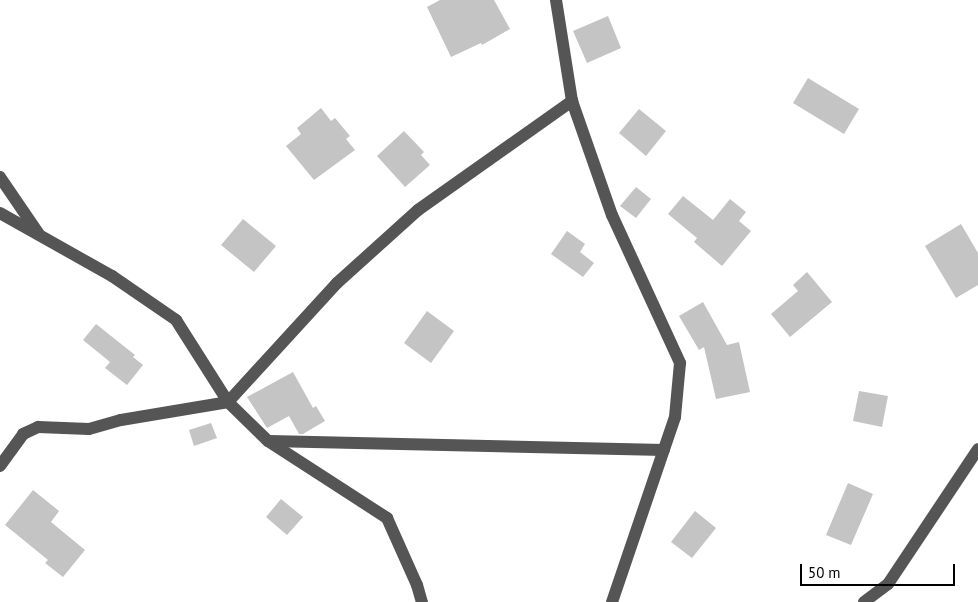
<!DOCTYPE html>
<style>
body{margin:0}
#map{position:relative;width:978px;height:602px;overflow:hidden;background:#fff;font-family:"PT Sans",sans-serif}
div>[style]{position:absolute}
.building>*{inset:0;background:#c4c4c4}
.minor>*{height:12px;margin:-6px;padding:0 6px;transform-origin:6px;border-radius:6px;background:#555}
span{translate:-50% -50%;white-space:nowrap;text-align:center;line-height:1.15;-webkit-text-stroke:4.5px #fff;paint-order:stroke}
.scale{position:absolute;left:800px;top:564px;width:155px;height:22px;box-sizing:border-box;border:2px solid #000;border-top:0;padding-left:6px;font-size:15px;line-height:18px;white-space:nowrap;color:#000;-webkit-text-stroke:4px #fff;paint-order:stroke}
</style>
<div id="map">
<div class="building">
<div style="clip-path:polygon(440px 0,494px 0,510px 29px,482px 45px,481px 43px,451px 57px,427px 7px)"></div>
<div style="clip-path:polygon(608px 16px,621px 48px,587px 63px,573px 31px)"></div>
<div style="clip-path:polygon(808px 78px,859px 109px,844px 134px,793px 103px)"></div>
<div style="clip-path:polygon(321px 108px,331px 121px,335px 118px,350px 136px,346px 139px,355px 150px,314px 180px,286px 146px,301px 134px,297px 128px)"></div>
<div style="clip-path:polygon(639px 109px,666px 131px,646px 156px,619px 133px)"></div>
<div style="clip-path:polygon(404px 131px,424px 152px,421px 155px,430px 165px,405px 187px,377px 156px)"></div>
<div style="clip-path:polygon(636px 187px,651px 199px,636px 218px,620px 206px)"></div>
<div style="clip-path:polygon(683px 196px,713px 220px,730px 199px,746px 212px,739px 221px,751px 231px,722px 266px,694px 242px,697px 238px,668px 214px)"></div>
<div style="clip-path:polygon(243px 219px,276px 246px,254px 272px,221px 245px)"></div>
<div style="clip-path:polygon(961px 224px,978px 253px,978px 285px,956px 298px,925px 246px)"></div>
<div style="clip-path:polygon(567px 231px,585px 244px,580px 252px,594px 263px,583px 277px,551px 254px)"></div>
<div style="clip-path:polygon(807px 272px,832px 302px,790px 337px,771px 314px,798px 291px,793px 285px)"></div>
<div style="clip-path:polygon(703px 302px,727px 345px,739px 342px,750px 392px,716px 399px,704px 347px,699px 350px,679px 316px)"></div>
<div style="clip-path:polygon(427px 311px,454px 331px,431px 363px,404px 343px)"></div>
<div style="clip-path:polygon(96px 324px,135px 355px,133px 357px,143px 365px,127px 385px,105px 368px,110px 362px,83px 340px)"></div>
<div style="clip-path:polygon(293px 372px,313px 408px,316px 406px,325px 421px,303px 434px,299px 434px,289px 416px,267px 428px,247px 397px)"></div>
<div style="clip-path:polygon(859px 391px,888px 396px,882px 427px,853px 421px)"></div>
<div style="clip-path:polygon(211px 423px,217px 438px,194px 446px,189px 430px)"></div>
<div style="clip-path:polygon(848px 483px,873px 494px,851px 545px,826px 535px)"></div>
<div style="clip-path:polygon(33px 490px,59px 511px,51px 522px,85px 550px,63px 577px,45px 563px,48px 560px,5px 525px)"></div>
<div style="clip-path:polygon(281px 499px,303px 517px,287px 535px,266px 517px)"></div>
<div style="clip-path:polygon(695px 511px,716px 528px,692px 558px,671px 542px)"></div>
</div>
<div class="minor">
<div style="left:556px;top:0;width:102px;rotate:81deg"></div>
<div style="left:572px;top:101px;width:121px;rotate:70.7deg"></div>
<div style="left:612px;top:215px;width:163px;rotate:65.3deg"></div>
<div style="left:680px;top:363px;width:54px;rotate:95.3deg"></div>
<div style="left:675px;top:417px;width:195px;rotate:108.8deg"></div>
<div style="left:0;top:177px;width:68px;rotate:55.8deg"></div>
<div style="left:0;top:213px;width:129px;rotate:29.4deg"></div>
<div style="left:112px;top:276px;width:78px;rotate:34.5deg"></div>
<div style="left:176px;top:320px;width:97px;rotate:57.6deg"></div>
<div style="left:228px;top:402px;width:56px;rotate:44.3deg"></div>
<div style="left:268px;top:441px;width:142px;rotate:32.9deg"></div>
<div style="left:387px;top:518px;width:73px;rotate:65.9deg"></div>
<div style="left:417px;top:585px;width:18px;rotate:74deg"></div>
<div style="left:269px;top:441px;width:395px;rotate:1.3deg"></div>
<div style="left:0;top:466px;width:39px;rotate:-54deg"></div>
<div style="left:23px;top:434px;width:17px;rotate:-25deg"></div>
<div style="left:38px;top:427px;width:51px;rotate:2.2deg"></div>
<div style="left:89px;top:429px;width:33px;rotate:-16deg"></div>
<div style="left:121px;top:420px;width:109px;rotate:-9.5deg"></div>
<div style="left:228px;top:402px;width:161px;rotate:-47.5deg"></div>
<div style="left:337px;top:283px;width:109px;rotate:-42deg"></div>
<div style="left:418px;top:210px;width:189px;rotate:-35.3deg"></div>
<div style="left:864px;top:602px;width:30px;rotate:-37deg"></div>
<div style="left:888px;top:584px;width:162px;rotate:-56.3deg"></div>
</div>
<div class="scale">50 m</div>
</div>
